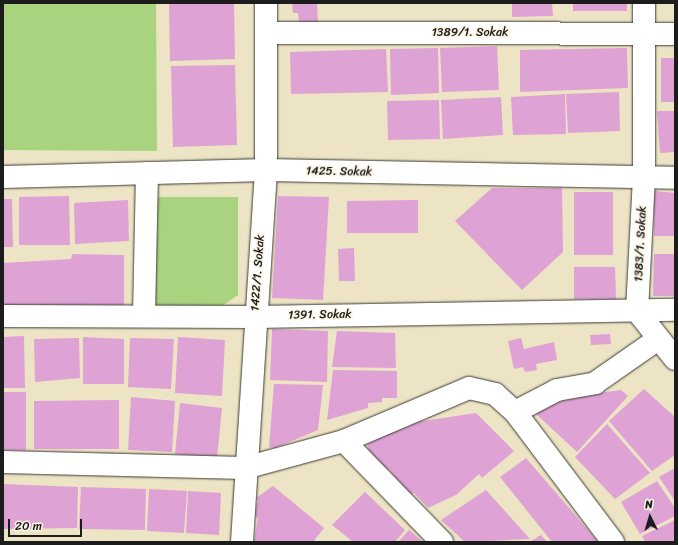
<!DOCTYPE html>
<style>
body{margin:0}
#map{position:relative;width:678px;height:545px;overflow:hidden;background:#ece4c4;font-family:Sriracha,sans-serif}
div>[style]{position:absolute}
.green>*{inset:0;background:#a9d37f}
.building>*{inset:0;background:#dfa2d4}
.roads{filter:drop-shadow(0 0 1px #3b3a35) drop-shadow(0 0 1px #3b3a35)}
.street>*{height:22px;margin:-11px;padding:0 11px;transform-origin:11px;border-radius:11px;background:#fff}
span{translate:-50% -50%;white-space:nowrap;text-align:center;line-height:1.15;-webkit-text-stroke:3.5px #fcf5e5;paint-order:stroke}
.street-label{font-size:12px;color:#1c1c1c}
.frame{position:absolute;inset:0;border:4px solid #1c1c1c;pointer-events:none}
.north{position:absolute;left:630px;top:497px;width:40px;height:40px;-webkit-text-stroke:3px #fcf5e5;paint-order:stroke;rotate:355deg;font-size:11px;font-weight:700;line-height:16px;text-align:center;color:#1c1c1c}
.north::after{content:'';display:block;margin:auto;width:14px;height:18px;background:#1c1c1c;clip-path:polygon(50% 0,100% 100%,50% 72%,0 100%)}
.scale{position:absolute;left:8px;top:519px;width:74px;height:18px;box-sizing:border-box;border:2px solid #1c1c1c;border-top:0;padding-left:5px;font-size:12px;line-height:14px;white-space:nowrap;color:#1c1c1c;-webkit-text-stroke:3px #fcf5e5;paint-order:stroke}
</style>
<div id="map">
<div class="green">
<div style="clip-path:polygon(3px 3px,156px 3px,157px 151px,3px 150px)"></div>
<div style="clip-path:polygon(148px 197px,238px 197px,238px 295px,222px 306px,148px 306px)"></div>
<div style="clip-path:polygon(3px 541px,226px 542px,3px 542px)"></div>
</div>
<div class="building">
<div style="clip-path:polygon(169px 3px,234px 3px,235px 59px,170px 61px)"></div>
<div style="clip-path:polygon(292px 3px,317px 3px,318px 22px,299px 23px,298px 13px,293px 13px)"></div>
<div style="clip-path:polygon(512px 3px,552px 3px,553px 16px,512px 17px)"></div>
<div style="clip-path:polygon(573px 3px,627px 3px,627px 11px,573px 11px)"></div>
<div style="clip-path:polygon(497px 46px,499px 90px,442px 92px,440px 48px)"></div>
<div style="clip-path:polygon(438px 48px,439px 93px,391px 95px,390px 49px)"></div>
<div style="clip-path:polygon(627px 48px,628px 88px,520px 92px,520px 50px)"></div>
<div style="clip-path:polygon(386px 49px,388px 92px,291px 94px,290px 52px)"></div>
<div style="clip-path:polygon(661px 58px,675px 58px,675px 102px,661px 102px)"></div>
<div style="clip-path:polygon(235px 65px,237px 145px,173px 147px,171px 66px)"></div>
<div style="clip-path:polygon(619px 92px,620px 131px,568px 133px,566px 94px)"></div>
<div style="clip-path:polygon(565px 94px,566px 134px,513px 135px,511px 97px)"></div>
<div style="clip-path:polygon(501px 97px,503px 135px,443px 139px,441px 100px)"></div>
<div style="clip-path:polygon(439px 100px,440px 139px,388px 140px,387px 101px)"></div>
<div style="clip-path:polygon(657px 111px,675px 111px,675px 152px,660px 153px)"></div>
<div style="clip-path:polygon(492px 188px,562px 188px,563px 252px,522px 290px,455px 221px)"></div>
<div style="clip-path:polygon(654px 191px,675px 193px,675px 236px,654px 236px)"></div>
<div style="clip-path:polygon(574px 192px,613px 192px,613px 255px,574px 255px)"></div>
<div style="clip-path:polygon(69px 196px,70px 245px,19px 245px,19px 197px)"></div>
<div style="clip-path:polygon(278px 196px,329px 197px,323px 300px,272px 298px)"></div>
<div style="clip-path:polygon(3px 199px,12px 199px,13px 247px,3px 247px)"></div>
<div style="clip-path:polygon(128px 200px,129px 241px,75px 244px,74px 203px)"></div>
<div style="clip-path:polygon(418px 200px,418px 233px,347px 233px,347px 201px)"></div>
<div style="clip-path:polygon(354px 248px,355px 281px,339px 281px,338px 249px)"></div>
<div style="clip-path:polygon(72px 254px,124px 255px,124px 305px,3px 307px,3px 263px,71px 259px)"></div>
<div style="clip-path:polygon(654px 254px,675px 254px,675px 296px,653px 296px)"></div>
<div style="clip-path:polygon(574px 267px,615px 267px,616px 299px,574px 299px)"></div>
<div style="clip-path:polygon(272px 329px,328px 331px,327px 382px,270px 380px)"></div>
<div style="clip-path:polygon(337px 331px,395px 333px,396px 368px,332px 367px)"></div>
<div style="clip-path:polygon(610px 334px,611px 344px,591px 345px,590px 335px)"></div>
<div style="clip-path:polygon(24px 336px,25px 388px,3px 388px,3px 337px)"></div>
<div style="clip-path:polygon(83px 337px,124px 339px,124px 384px,83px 384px)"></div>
<div style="clip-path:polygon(178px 337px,225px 340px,222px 396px,175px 393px)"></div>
<div style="clip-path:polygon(79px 338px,80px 378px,35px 382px,34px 339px)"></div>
<div style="clip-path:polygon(130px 338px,174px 339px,171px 389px,128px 387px)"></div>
<div style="clip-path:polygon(521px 338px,524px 349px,554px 342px,557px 360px,536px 364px,537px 370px,525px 372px,523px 367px,514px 369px,508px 341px)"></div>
<div style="clip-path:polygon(333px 370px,397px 371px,397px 398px,382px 398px,382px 402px,368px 403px,368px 408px,327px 420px)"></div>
<div style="clip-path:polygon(274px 384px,323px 385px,318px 430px,275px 448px,269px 447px)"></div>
<div style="clip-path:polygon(644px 389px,675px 417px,675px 455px,652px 471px,609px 421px)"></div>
<div style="clip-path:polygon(621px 390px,628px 396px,577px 452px,535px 413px,553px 399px)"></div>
<div style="clip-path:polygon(3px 392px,26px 392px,26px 450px,3px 450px)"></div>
<div style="clip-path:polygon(131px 397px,175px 401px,172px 452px,128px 450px)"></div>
<div style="clip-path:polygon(119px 400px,119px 449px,34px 449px,34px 401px)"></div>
<div style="clip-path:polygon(180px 403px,222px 408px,217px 458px,175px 454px)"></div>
<div style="clip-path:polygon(476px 413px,514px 451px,482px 478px,479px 474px,456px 495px,428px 508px,414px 493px,409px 496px,389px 469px,385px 472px,370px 455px,367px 443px,410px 423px)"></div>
<div style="clip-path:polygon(607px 424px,650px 473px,615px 499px,575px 457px)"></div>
<div style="clip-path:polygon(526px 458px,595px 538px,598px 542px,552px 542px,500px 477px)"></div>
<div style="clip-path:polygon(675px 468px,675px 501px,659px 477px)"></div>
<div style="clip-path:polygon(657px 481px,675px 508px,675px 516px,640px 534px,621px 502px)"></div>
<div style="clip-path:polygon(3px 484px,78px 487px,77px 528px,3px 529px)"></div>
<div style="clip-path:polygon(273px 486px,324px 528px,313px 542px,254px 542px,258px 518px,254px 515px,258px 501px,256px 498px)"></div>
<div style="clip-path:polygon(81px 487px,146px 489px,145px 530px,79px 529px)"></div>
<div style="clip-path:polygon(149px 489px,187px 491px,184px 533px,147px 531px)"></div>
<div style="clip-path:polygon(486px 490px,530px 539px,465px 542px,441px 520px)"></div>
<div style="clip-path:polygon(188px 491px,221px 493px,219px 535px,186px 533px)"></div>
<div style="clip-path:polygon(365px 492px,405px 530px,395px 542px,353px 542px,332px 525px)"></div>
<div style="clip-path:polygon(675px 520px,675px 542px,645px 542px,642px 536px)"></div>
<div style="clip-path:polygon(409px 530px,423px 542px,398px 542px)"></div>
<div style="clip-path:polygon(541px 535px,547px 542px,529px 542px)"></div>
</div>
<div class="roads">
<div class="street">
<div style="left:266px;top:33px;width:409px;rotate:0.1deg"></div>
<div style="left:3px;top:177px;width:263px;rotate:-1.5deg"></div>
<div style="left:266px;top:170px;width:409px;rotate:1.1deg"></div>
<div style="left:637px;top:311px;width:133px;rotate:-87deg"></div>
<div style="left:644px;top:178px;width:175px;rotate:-90deg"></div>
<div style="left:637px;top:311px;width:61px;rotate:51.6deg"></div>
<div style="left:3px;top:316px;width:252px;rotate:0.2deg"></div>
<div style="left:255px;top:317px;width:420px;rotate:-1deg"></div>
<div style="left:144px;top:316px;width:143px;rotate:-88.8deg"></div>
<div style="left:515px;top:412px;width:47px;rotate:-27.6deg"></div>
<div style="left:557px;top:390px;width:39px;rotate:-10deg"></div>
<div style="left:595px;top:383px;width:77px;rotate:-34.9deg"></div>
<div style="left:344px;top:441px;width:141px;rotate:45.9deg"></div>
<div style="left:3px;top:462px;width:242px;rotate:1.4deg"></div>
<div style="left:245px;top:468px;width:103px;rotate:-15.3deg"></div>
<div style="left:344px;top:441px;width:136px;rotate:-23deg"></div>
<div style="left:469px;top:388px;width:27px;rotate:13deg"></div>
<div style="left:495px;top:394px;width:27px;rotate:42deg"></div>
<div style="left:515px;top:412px;width:163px;rotate:53deg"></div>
<div style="left:242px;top:542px;width:373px;rotate:-86.3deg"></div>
<div style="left:266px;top:170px;width:167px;rotate:-90deg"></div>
</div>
</div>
<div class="street-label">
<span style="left:470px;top:33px">1389/1. Sokak</span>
<span style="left:339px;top:172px;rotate:1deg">1425. Sokak</span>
<span style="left:641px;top:244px;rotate:-87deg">1383/1. Sokak</span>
<span style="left:258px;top:273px;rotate:-86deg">1422/1. Sokak</span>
<span style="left:320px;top:315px;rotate:-1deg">1391. Sokak</span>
</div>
<div class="frame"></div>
<div class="north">N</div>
<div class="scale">20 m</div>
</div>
